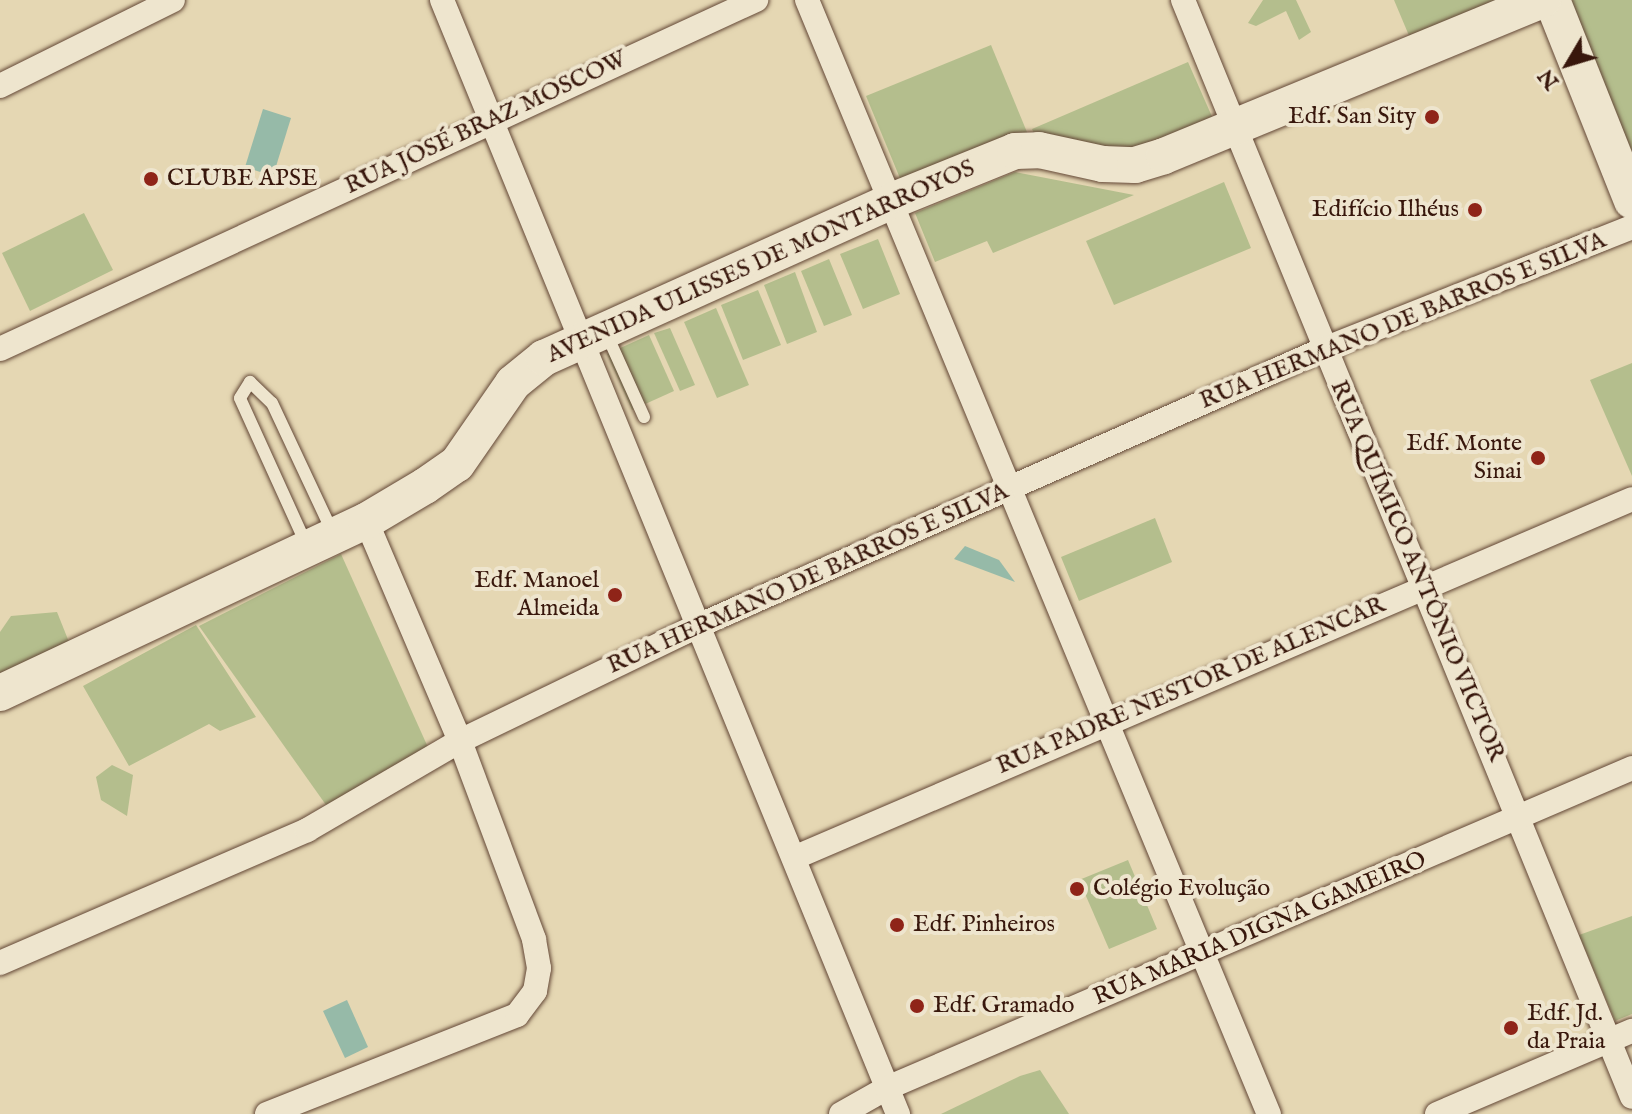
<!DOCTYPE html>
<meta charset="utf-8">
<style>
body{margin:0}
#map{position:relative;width:1632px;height:1114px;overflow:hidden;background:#e5d7b3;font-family:"IM FELL English",serif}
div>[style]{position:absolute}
.green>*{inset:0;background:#b4be8d}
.water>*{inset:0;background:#96baa8}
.roads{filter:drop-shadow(0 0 2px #634736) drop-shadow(0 0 2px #634736)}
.lane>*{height:12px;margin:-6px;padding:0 6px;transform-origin:6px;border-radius:6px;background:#eee5ce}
.street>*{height:24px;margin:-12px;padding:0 12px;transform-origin:12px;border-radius:12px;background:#eee5ce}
.secondary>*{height:36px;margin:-18px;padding:0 18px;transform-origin:18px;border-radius:18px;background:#eee5ce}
.dots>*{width:22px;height:22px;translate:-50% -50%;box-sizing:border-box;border:4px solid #eee5ce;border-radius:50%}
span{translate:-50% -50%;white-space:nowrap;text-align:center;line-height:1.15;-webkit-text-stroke:8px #eee5ce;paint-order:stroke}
.poi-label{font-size:24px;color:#38170c}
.right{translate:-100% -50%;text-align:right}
.left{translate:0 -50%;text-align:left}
.street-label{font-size:24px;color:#38170c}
.north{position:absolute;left:1528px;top:24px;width:80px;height:80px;-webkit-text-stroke:6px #eee5ce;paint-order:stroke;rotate:232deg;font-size:22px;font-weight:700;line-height:32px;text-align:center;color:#38170c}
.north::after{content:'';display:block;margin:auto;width:28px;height:36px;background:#38170c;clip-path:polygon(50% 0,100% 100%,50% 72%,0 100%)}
</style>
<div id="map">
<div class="green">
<div style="clip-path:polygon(1263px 0,1296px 0,1311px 32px,1299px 40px,1286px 11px,1256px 26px,1248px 23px)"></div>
<div style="clip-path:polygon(1394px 0,1504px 0,1410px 38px)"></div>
<div style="clip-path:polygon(1573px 0,1632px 0,1632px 162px,1568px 2px)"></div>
<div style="clip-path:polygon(991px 45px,1029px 137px,904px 188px,866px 96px)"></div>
<div style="clip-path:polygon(1188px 62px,1217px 128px,1150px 156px,1039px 145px,1032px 129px)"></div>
<div style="clip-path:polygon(1015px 172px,1134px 195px,993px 253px,987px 241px,935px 262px,915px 213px)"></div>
<div style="clip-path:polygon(1224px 182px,1251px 248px,1114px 305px,1086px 241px)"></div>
<div style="clip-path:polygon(84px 213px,113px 270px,30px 311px,2px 253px)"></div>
<div style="clip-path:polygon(878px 239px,900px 294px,863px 309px,840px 254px)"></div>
<div style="clip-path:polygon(829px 259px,852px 315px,824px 326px,801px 271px)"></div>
<div style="clip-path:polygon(795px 272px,817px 332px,787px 344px,764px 285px)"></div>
<div style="clip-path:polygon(758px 290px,781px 345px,743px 360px,721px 305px)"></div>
<div style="clip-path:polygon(716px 308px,749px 385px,717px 398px,684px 322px)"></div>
<div style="clip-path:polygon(670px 328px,695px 385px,680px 391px,654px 333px)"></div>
<div style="clip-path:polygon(649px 335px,674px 391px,632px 410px,607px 354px)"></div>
<div style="clip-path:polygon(1632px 363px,1632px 476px,1590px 380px)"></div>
<div style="clip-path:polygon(1155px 518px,1172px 562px,1079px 601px,1061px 557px)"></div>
<div style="clip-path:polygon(341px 554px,431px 754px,331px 812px,199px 626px)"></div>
<div style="clip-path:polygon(57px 612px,73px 652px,0 686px,0 632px,11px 616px)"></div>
<div style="clip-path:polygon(196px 625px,256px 717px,220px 731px,209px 724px,129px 766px,83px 686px)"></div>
<div style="clip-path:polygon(112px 765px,133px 775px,127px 816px,101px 800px,96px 777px)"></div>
<div style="clip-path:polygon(1128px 860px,1157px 929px,1109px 949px,1079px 880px)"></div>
<div style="clip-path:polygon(1632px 916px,1632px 1014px,1615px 1021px,1579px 935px)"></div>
<div style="clip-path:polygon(1040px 1070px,1069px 1114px,941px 1114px,1020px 1076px)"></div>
</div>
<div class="water">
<div style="clip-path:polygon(263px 109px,291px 118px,273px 176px,245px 167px)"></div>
<div style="clip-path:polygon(965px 546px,999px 560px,1015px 582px,954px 559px)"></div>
<div style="clip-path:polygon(347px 1000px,368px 1047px,345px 1058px,323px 1011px)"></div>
</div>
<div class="roads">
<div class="lane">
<div style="left:607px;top:335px;width:90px;rotate:65.7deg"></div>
<div style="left:307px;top:546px;width:162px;rotate:-114.4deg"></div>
<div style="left:240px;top:398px;width:19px;rotate:-58deg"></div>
<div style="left:250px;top:382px;width:30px;rotate:44deg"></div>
<div style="left:272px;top:403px;width:144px;rotate:64.9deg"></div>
</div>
<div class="street">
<div style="left:442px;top:0;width:1204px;rotate:67.74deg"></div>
<div style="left:807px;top:0;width:1206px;rotate:67.48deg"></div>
<div style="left:1183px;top:0;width:1185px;rotate:67.74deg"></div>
<div style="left:0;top:86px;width:193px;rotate:-26.4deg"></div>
<div style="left:0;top:349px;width:833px;rotate:-24.78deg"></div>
<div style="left:796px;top:857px;width:909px;rotate:-23.18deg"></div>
<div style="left:0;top:963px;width:335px;rotate:-23.4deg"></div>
<div style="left:307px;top:830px;width:177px;rotate:-30.2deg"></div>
<div style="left:460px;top:741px;width:267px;rotate:-25.8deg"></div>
<div style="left:700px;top:625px;width:682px;rotate:-23.86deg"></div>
<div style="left:1324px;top:349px;width:331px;rotate:-21.6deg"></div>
<div style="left:267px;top:1114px;width:269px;rotate:-21.6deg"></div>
<div style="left:517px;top:1015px;width:30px;rotate:-53deg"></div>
<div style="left:535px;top:991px;width:23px;rotate:-80deg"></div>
<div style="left:539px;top:968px;width:29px;rotate:-100deg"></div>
<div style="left:534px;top:939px;width:211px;rotate:-110.5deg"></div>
<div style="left:460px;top:741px;width:239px;rotate:-113.1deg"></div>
<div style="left:841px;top:1114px;width:53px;rotate:-29.5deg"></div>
<div style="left:887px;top:1088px;width:811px;rotate:-23.24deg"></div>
<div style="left:1437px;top:1114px;width:212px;rotate:-23.1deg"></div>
</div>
<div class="secondary">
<div style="left:1552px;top:0;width:216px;rotate:68.3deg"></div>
<div style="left:0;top:693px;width:404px;rotate:-25.2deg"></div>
<div style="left:366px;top:521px;width:69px;rotate:-30.7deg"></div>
<div style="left:425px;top:486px;width:39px;rotate:-35deg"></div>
<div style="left:457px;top:464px;width:98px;rotate:-55.3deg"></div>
<div style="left:513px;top:383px;width:40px;rotate:-39deg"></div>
<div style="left:544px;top:358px;width:384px;rotate:-24.3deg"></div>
<div style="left:894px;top:200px;width:131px;rotate:-22deg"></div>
<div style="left:1015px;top:151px;width:24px;rotate:-2deg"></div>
<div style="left:1039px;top:150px;width:66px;rotate:12.3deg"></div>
<div style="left:1103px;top:164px;width:32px;rotate:2deg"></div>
<div style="left:1135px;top:165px;width:30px;rotate:-17deg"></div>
<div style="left:1164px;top:156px;width:410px;rotate:-22.4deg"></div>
</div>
</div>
<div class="dots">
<div style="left:1432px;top:117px;background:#8f2418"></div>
<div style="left:151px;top:179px;background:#8f2418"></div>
<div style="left:1475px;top:210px;background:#8f2418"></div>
<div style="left:1538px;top:458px;background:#8f2418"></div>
<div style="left:615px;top:595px;background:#8f2418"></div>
<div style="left:1077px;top:889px;background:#8f2418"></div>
<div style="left:897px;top:925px;background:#8f2418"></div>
<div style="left:917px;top:1006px;background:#8f2418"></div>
<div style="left:1511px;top:1028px;background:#8f2418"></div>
</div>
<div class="poi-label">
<span class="right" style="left:1416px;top:117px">Edf. San Sity</span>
<span class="left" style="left:167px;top:179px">CLUBE APSE</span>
<span class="right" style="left:1459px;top:210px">Edifício Ilhéus</span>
<span class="right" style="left:1522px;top:458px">Edf. Monte<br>Sinai</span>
<span class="right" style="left:599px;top:595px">Edf. Manoel<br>Almeida</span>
<span class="left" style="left:1093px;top:889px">Colégio Evolução</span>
<span class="left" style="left:913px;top:925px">Edf. Pinheiros</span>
<span class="left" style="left:933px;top:1006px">Edf. Gramado</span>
<span class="left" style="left:1527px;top:1028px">Edf. Jd.<br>da Praia</span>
</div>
<div class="street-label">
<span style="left:486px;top:123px;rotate:-25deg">RUA JOSÉ BRAZ MOSCOW</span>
<span style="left:761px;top:262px;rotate:-24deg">AVENIDA ULISSES DE MONTARROYOS</span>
<span style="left:1403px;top:321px;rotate:-22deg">RUA HERMANO DE BARROS E SILVA</span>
<span style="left:1417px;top:571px;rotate:67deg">RUA QUÍMICO ANTÔNIO VICTOR</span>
<span style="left:808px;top:579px;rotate:-24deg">RUA HERMANO DE BARROS E SILVA</span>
<span style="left:1191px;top:686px;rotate:-23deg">RUA PADRE NESTOR DE ALENCAR</span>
<span style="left:1260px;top:929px;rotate:-23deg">RUA MARIA DIGNA GAMEIRO</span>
</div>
<div class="north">N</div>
</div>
